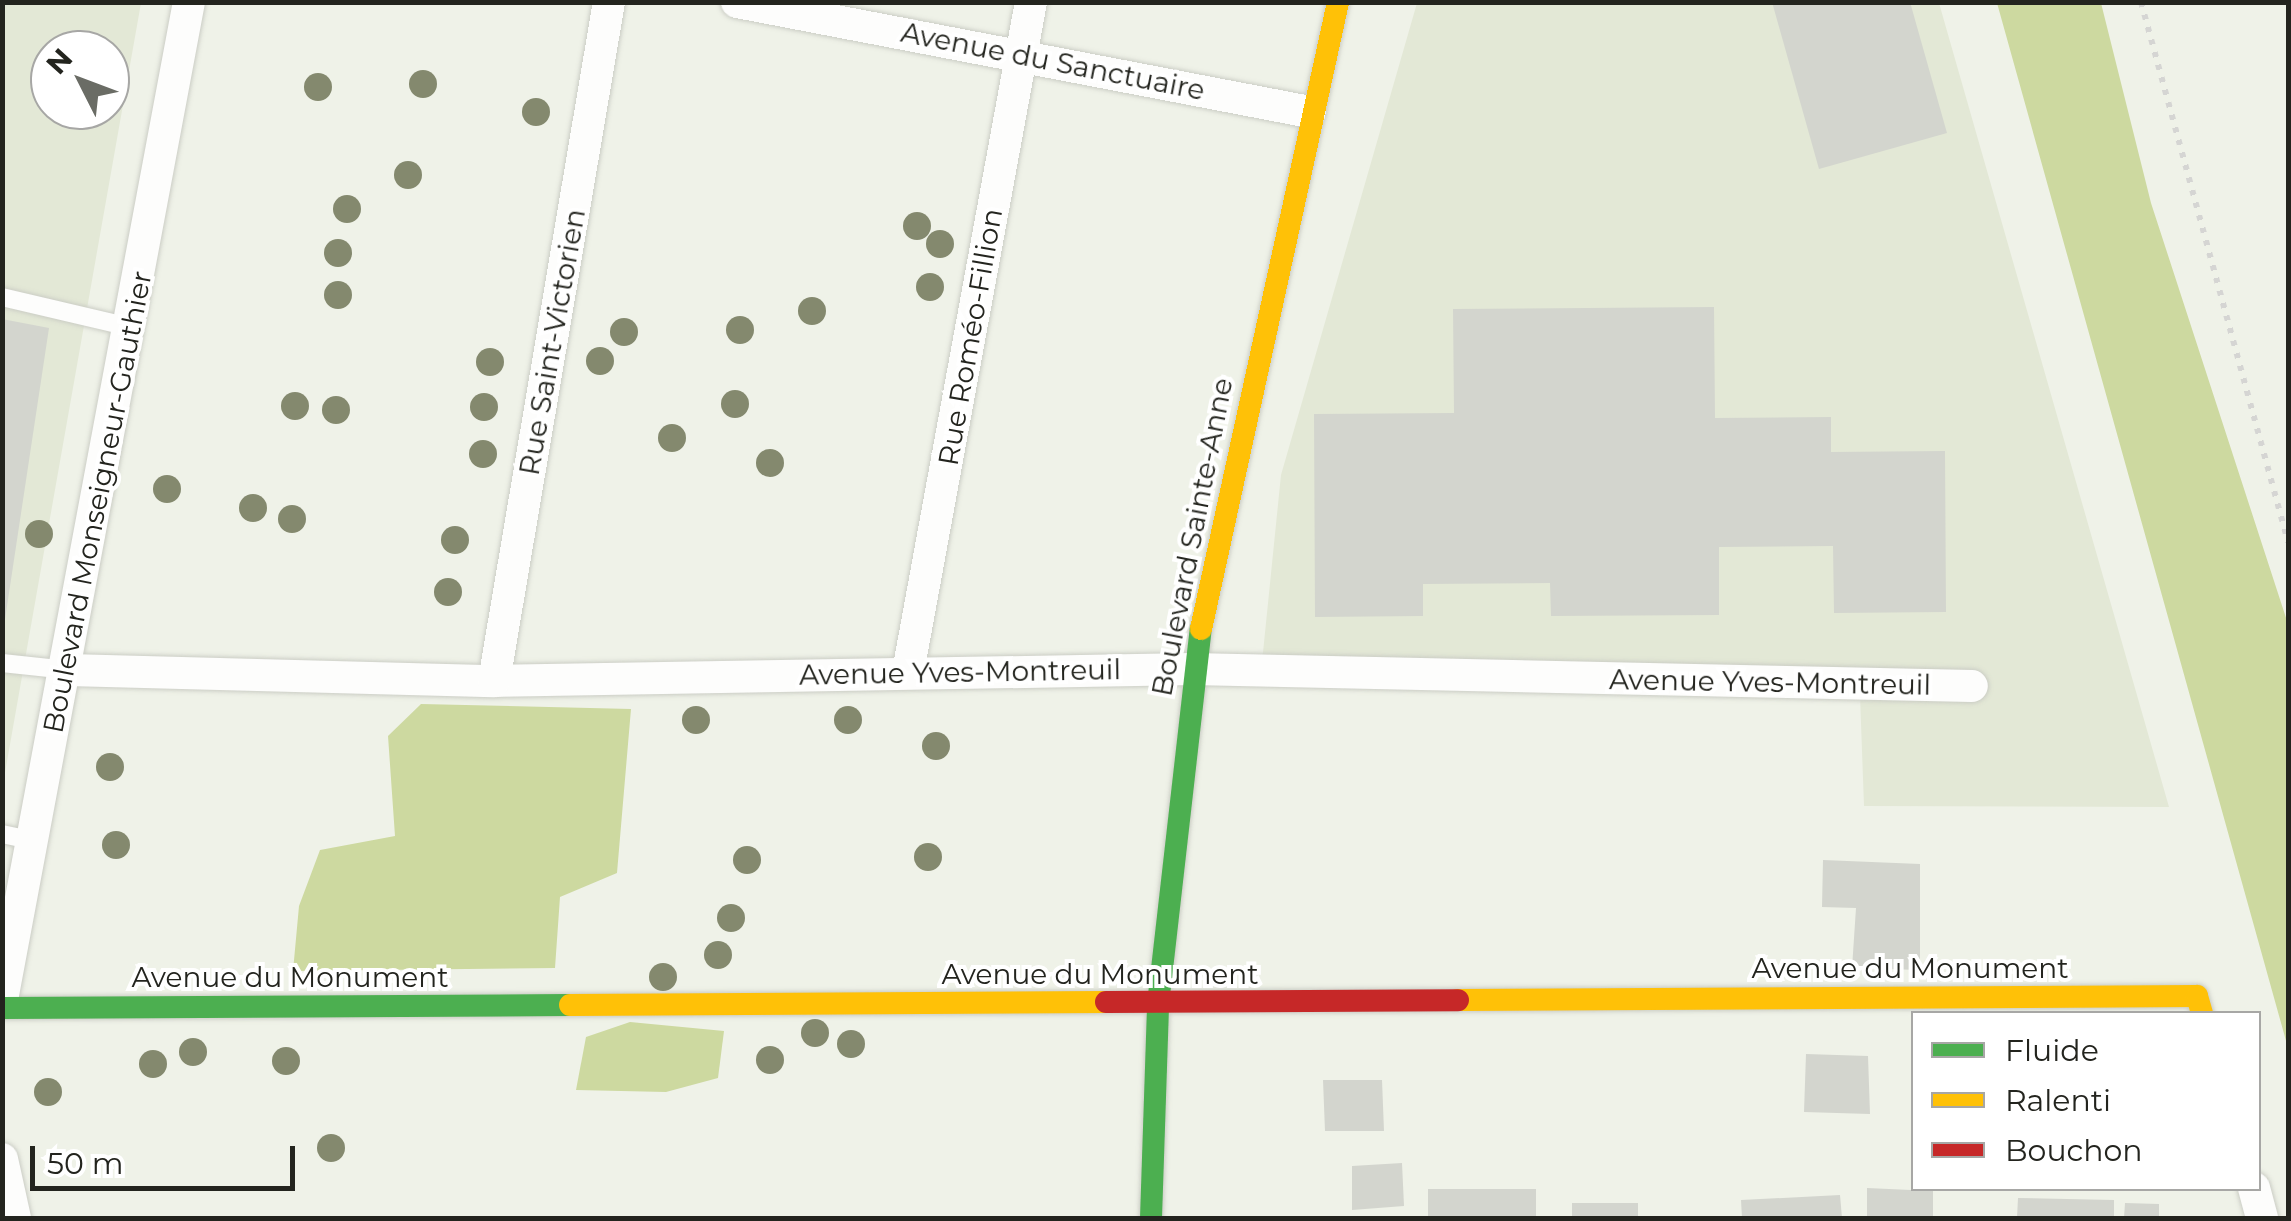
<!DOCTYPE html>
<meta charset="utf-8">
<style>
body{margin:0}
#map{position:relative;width:2291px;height:1221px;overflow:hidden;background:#eff2e8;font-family:Montserrat,sans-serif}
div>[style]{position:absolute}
.built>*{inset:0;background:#e3e8d6}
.forest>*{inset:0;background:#cdd9a0}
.building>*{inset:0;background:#d3d5ce}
.path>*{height:6px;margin-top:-3px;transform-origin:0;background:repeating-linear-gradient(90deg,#d5d5d3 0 5px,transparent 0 13px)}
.roads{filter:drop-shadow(0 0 2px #cbcdc5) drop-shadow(0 0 2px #cbcdc5)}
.lane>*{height:18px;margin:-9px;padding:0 9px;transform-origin:9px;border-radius:9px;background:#fdfdfc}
.street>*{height:32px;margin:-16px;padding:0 16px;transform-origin:16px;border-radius:16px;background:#fdfdfc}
.fast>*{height:22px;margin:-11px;padding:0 11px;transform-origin:11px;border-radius:11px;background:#4caf50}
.slow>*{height:22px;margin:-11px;padding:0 11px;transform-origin:11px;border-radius:11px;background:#ffc107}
.jam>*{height:22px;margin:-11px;padding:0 11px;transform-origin:11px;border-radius:11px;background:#c62828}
.trees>*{width:28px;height:28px;margin:-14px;border-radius:50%;background:#84896e}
span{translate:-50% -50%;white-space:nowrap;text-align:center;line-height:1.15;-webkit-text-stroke:8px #fff;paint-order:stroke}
.street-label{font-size:28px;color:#23241e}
.frame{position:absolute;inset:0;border:5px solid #23241e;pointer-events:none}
.legend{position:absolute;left:1911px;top:1011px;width:350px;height:180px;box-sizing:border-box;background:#fff;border:2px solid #a7a7a5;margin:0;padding:12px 18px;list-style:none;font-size:30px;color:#23241e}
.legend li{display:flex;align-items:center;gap:20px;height:50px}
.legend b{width:50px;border:2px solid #a7a7a5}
.north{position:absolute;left:30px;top:30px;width:100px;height:100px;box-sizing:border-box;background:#fff;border:2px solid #a7a7a5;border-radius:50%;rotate:312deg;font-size:28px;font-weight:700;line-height:40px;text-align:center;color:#23241e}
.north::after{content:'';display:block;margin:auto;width:35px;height:45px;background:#6a6c65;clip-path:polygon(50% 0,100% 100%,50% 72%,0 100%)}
.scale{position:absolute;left:30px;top:1146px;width:265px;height:45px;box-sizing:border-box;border:5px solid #23241e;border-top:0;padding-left:12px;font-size:30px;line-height:35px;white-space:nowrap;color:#23241e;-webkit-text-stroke:8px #fff;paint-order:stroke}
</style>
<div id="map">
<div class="built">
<div style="clip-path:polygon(evenodd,3px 3px,141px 3px,3px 784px,3px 3px,50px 50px,110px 50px,110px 110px,50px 110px,50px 50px)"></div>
<div style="clip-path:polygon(1417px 3px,1939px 3px,2169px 807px,1864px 806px,1859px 668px,1261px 672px,1281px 475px)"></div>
</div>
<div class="forest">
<div style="clip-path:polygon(1997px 3px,2101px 3px,2151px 203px,2288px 624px,2288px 1048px)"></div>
<div style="clip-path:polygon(421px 704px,631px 709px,617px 873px,560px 897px,555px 968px,293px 971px,299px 906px,320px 850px,395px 836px,388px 736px)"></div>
<div style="clip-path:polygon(630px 1022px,724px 1031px,718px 1078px,666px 1092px,576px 1090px,586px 1037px)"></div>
</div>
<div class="building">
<div style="clip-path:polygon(1772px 2px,1910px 2px,1947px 133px,1819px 169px)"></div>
<div style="clip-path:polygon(1714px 307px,1715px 418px,1831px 417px,1831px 452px,1945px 451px,1946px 612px,1834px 613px,1833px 546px,1719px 547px,1719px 615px,1551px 616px,1550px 583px,1423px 584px,1423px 616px,1315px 617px,1314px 414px,1454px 413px,1453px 309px)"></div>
<div style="clip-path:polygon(2px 319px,49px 328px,4px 626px,2px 626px)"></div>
<div style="clip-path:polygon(1823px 860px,1920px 864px,1920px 970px,1852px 968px,1856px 908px,1822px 907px)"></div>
<div style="clip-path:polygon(1806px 1054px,1868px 1056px,1870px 1114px,1804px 1112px)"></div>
<div style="clip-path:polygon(1323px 1080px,1382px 1080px,1384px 1131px,1325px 1131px)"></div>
<div style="clip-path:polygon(1402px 1163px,1404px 1206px,1352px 1210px,1352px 1166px)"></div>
<div style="clip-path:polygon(1867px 1188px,1933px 1191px,1933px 1218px,1867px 1218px)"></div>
<div style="clip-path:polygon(1428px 1189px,1536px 1189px,1536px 1218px,1428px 1218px)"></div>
<div style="clip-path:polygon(1840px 1195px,1842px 1218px,1742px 1218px,1741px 1200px)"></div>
<div style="clip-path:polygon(2018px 1198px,2114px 1200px,2114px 1218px,2017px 1218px)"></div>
<div style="clip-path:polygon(1572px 1203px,1638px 1203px,1638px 1218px,1572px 1218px)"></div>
<div style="clip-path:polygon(2125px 1203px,2159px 1204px,2159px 1218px,2124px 1218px)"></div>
</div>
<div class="path">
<div style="left:2141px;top:2px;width:560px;rotate:74.77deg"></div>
</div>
<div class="roads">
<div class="lane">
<div style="left:2px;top:297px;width:131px;rotate:13.2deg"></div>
<div style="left:2px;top:663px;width:66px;rotate:6.1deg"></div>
<div style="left:2px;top:834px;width:30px;rotate:12deg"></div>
</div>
<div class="street">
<div style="left:737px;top:2px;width:583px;rotate:10.87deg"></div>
<div style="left:68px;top:670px;width:426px;rotate:1.5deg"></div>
<div style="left:494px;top:681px;width:698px;rotate:-0.98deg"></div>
<div style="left:1192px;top:669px;width:780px;rotate:1.25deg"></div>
<div style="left:908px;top:672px;width:681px;rotate:-79.6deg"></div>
<div style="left:494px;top:681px;width:689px;rotate:-80.39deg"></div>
<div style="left:2px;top:1000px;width:1015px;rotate:-79.39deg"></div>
<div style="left:2px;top:1159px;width:60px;rotate:77.6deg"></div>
<div style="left:2254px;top:1188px;width:31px;rotate:75deg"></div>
</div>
<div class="fast">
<div style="left:2px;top:1008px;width:568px;rotate:-0.3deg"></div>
<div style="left:1151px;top:1218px;width:214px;rotate:-88.1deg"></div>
<div style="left:1158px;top:1004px;width:377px;rotate:-83.5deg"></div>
</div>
<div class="slow">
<div style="left:1201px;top:629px;width:642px;rotate:-77.67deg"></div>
<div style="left:1458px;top:1000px;width:739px;rotate:-0.31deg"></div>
<div style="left:2197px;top:996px;width:19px;rotate:74deg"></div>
<div style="left:570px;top:1005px;width:536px;rotate:-0.32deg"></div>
</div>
<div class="jam">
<div style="left:1106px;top:1002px;width:352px;rotate:-0.3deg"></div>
</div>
</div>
<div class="trees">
<div style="left:423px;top:84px"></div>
<div style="left:318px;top:87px"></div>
<div style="left:536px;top:112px"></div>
<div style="left:408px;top:175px"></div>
<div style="left:347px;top:209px"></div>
<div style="left:917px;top:226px"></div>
<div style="left:940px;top:244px"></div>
<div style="left:338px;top:253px"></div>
<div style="left:930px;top:287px"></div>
<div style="left:338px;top:295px"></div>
<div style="left:812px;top:311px"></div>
<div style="left:740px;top:330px"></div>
<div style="left:624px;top:332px"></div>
<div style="left:600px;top:361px"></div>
<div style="left:490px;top:362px"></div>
<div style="left:735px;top:404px"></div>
<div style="left:295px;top:406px"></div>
<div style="left:484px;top:407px"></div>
<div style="left:336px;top:410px"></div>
<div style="left:672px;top:438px"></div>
<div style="left:483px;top:454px"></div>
<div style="left:770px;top:463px"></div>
<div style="left:167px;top:489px"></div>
<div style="left:253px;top:508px"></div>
<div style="left:292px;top:519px"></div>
<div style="left:39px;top:534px"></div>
<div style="left:455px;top:540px"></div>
<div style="left:448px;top:592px"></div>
<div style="left:696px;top:720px"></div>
<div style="left:848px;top:720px"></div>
<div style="left:936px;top:746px"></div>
<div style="left:110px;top:767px"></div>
<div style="left:116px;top:845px"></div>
<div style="left:928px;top:857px"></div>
<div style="left:747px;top:860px"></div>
<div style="left:731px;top:918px"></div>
<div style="left:718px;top:955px"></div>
<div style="left:663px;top:977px"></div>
<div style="left:815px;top:1033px"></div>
<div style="left:851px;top:1044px"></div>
<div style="left:193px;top:1052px"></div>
<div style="left:770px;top:1060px"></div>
<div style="left:286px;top:1061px"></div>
<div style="left:153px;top:1064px"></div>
<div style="left:48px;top:1092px"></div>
<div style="left:331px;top:1148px"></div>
</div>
<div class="street-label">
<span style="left:1053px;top:61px;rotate:11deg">Avenue du Sanctuaire</span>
<span style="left:970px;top:337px;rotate:-80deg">Rue Roméo-Fillion</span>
<span style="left:552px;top:342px;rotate:-80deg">Rue Saint-Victorien</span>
<span style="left:97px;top:502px;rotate:-79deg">Boulevard Monseigneur-Gauthier</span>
<span style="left:1192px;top:537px;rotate:-79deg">Boulevard Sainte-Anne</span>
<span style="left:960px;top:672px;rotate:-1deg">Avenue Yves-Montreuil</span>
<span style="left:1770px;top:682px;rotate:1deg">Avenue Yves-Montreuil</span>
<span style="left:1910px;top:968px">Avenue du Monument</span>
<span style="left:1100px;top:974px">Avenue du Monument</span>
<span style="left:290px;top:977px">Avenue du Monument</span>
</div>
<div class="frame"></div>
<ul class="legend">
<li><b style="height:12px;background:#4caf50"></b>Fluide</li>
<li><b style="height:12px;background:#ffc107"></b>Ralenti</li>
<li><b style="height:12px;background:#c62828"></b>Bouchon</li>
</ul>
<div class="north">N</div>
<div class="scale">50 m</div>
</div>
